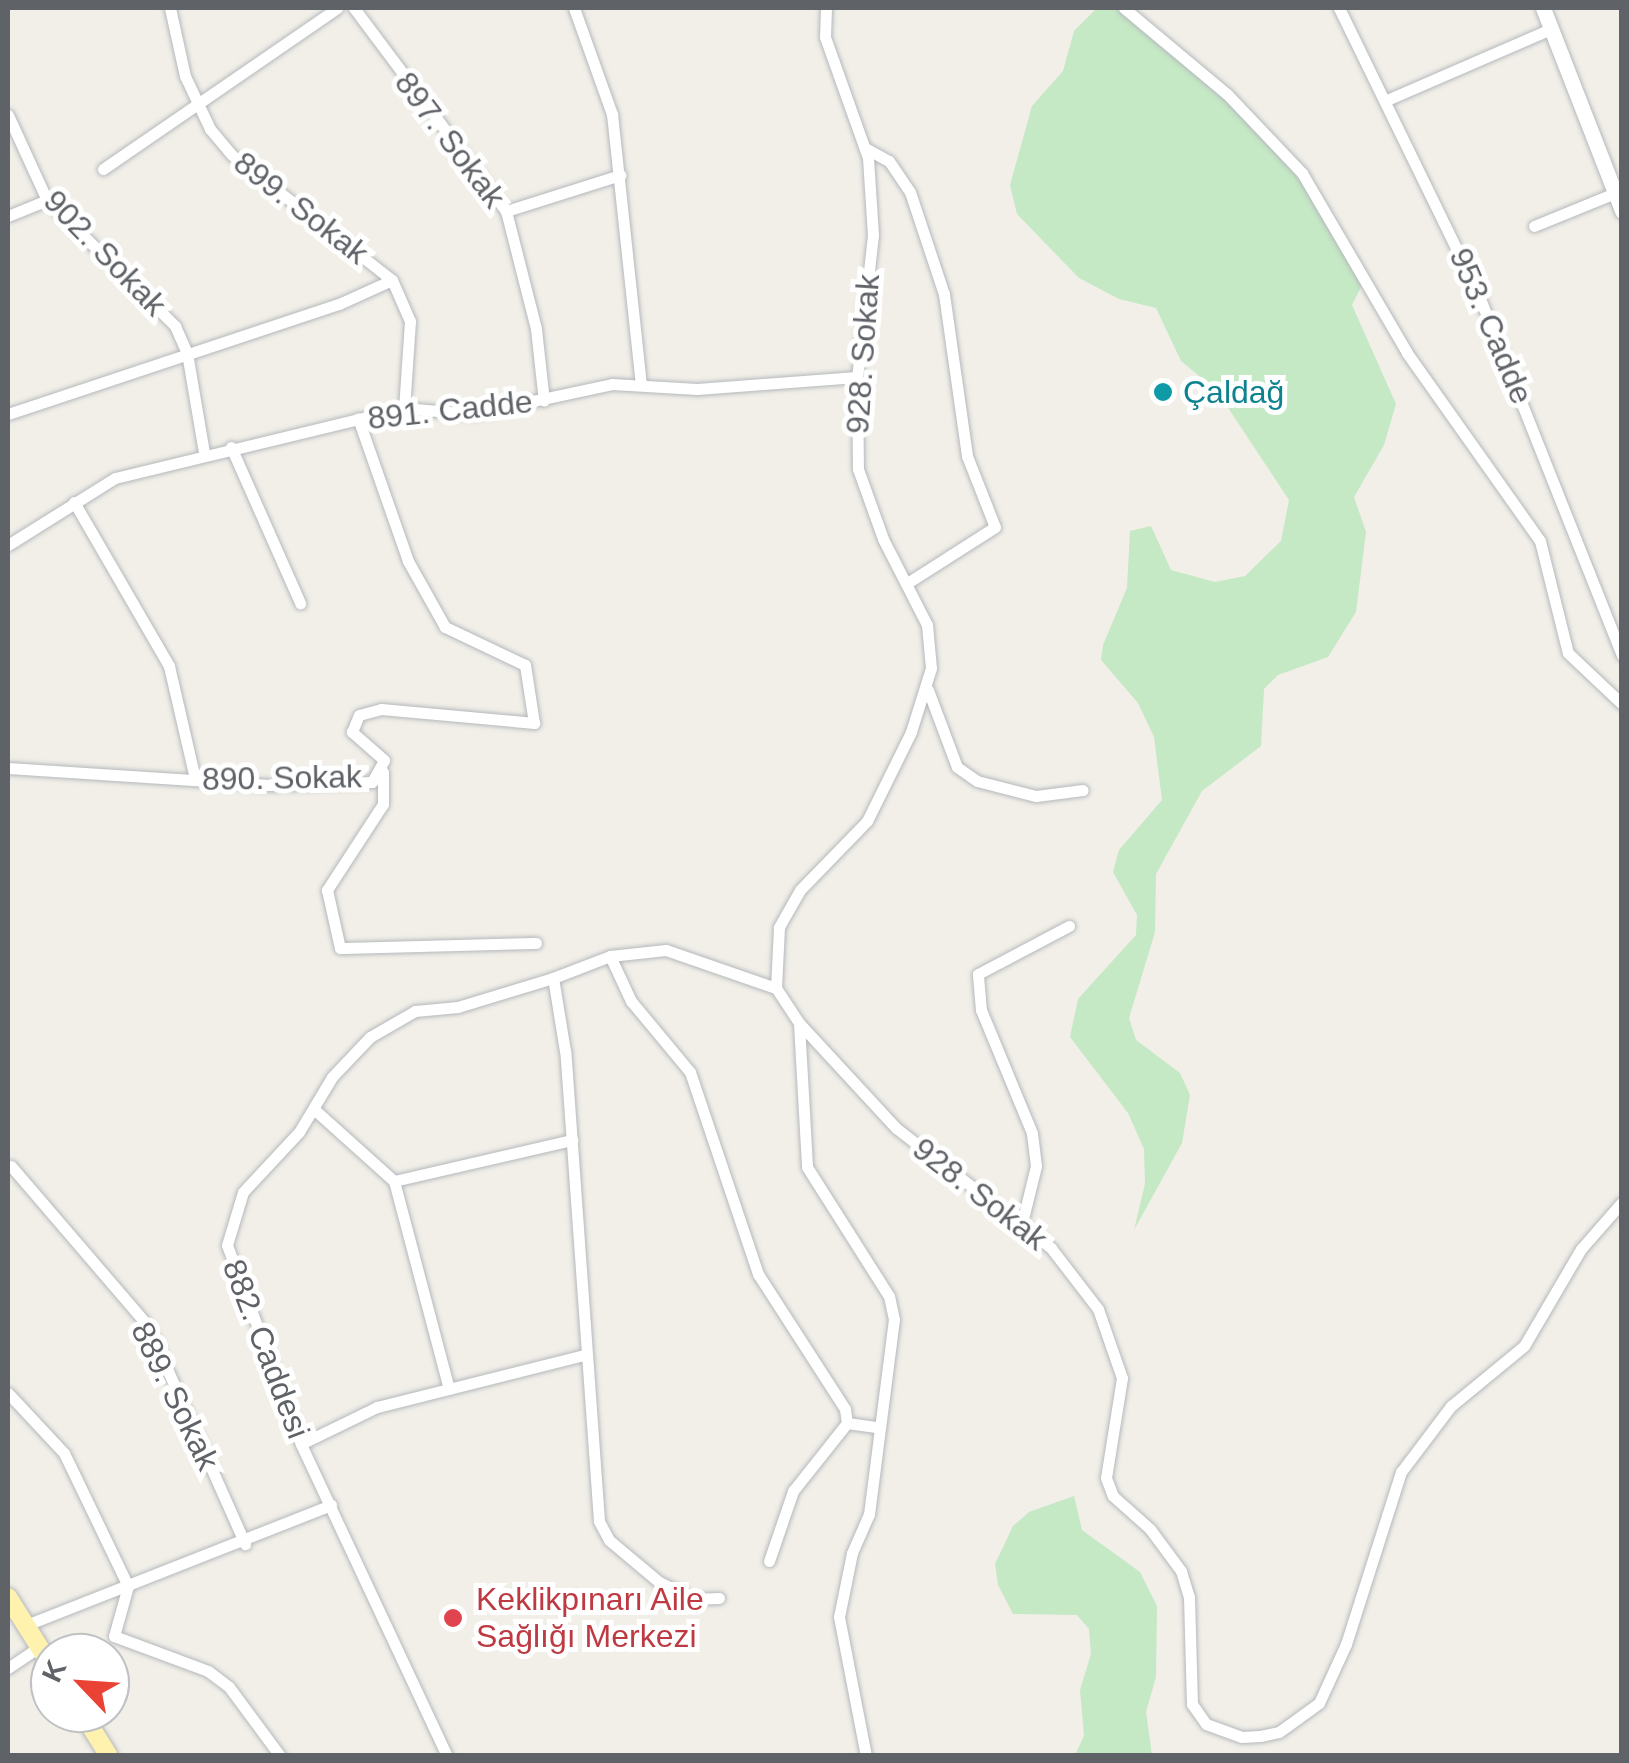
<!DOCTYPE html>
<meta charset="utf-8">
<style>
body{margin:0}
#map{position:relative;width:1629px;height:1763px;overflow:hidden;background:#f1efe8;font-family:Helvetica,sans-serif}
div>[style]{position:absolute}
.green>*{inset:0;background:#c5e8c5}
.roads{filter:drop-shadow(0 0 2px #b5b8bc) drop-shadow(0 0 2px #b5b8bc)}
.street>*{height:11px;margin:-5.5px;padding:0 5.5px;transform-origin:5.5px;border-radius:5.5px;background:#fff}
.secondary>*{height:15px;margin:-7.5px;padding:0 7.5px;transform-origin:7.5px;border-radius:7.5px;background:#fff}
.primary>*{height:18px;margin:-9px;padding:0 9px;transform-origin:9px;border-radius:9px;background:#fff2af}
.dots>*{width:28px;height:28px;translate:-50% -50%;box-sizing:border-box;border:5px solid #fff;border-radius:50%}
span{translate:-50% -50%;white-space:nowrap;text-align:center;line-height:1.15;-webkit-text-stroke:10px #fff;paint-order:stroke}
.street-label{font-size:32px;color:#5f6368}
.culture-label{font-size:32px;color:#0d838f}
.left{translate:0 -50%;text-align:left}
.health-label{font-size:32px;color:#be3a42}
.frame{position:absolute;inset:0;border:10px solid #5f6368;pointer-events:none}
.north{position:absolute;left:30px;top:1633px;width:100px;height:100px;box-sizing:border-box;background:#fff;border:2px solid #bfc1c3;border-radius:50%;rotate:295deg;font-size:28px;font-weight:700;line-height:40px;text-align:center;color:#5f6368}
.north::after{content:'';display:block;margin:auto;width:35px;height:45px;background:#ea4335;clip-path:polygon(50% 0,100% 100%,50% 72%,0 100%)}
</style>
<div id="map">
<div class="green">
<div style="clip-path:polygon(1097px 8px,1124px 8px,1227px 94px,1302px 173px,1364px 281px,1352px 305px,1396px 404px,1384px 445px,1354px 497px,1366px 532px,1356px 612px,1328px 657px,1278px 675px,1264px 689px,1261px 746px,1202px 791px,1156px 874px,1155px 932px,1129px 1018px,1136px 1040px,1180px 1073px,1190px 1095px,1182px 1143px,1134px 1230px,1145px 1184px,1144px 1149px,1128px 1113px,1070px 1037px,1078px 999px,1136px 935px,1137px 915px,1113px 872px,1119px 850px,1162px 800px,1154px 737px,1138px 703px,1101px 660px,1103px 645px,1127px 588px,1130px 531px,1151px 526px,1171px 570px,1215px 582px,1245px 576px,1281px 541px,1289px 500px,1217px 391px,1181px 361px,1156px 308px,1119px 299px,1079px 278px,1017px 214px,1010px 185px,1032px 106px,1063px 71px,1074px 31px)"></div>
<div style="clip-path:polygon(1074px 1496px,1082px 1530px,1140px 1572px,1157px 1606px,1156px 1677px,1146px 1712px,1152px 1755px,1075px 1755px,1084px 1736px,1080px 1690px,1091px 1654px,1089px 1629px,1077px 1615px,1013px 1614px,998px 1585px,995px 1564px,1013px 1526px,1029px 1512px)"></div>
</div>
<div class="roads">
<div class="street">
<div style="left:170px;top:8px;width:70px;rotate:77.6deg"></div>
<div style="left:185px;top:76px;width:59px;rotate:64.7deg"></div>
<div style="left:210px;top:129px;width:34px;rotate:50deg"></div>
<div style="left:232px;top:155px;width:203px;rotate:38deg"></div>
<div style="left:392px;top:280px;width:45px;rotate:66.3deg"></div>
<div style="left:410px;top:321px;width:87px;rotate:93.9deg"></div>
<div style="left:354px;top:8px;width:254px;rotate:53.2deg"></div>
<div style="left:506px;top:211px;width:122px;rotate:75.7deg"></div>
<div style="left:536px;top:329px;width:72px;rotate:83.7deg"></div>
<div style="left:574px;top:8px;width:113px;rotate:70.3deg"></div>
<div style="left:612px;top:114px;width:272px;rotate:83.9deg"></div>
<div style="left:826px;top:8px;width:29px;rotate:92deg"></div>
<div style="left:825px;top:37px;width:128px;rotate:70.4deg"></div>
<div style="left:868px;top:158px;width:77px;rotate:86.3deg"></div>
<div style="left:873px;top:235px;width:143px;rotate:96.4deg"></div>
<div style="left:857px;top:377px;width:92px;rotate:89.4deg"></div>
<div style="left:858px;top:469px;width:74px;rotate:70.3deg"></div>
<div style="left:883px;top:539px;width:97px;rotate:62.9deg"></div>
<div style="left:927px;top:625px;width:43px;rotate:84.7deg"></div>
<div style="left:931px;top:668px;width:67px;rotate:107.4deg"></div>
<div style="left:911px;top:732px;width:99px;rotate:116.3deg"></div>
<div style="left:867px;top:821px;width:96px;rotate:134.2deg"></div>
<div style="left:800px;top:890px;width:43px;rotate:119.6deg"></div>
<div style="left:779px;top:927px;width:61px;rotate:92.8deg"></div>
<div style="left:776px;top:988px;width:42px;rotate:56.7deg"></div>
<div style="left:799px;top:1023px;width:143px;rotate:47.3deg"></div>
<div style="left:896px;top:1128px;width:196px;rotate:37.7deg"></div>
<div style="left:1051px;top:1248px;width:77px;rotate:52.4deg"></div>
<div style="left:1098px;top:1309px;width:73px;rotate:70.8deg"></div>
<div style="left:1122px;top:1378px;width:101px;rotate:99.1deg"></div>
<div style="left:1106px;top:1478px;width:19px;rotate:69deg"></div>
<div style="left:1113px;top:1496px;width:50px;rotate:41.7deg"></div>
<div style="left:1150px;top:1529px;width:52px;rotate:53.6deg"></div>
<div style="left:1181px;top:1571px;width:27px;rotate:73deg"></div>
<div style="left:1189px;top:1597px;width:107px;rotate:88.4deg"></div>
<div style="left:1192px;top:1704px;width:24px;rotate:55deg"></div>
<div style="left:1206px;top:1724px;width:38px;rotate:20deg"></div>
<div style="left:1242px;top:1737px;width:18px;rotate:-3deg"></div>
<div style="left:1260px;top:1736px;width:19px;rotate:-12deg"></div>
<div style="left:1279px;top:1732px;width:49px;rotate:-35.9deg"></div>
<div style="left:1319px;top:1703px;width:65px;rotate:-65.4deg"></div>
<div style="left:1346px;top:1644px;width:181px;rotate:-72.3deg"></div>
<div style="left:1401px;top:1472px;width:83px;rotate:-52.9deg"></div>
<div style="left:1451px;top:1406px;width:94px;rotate:-39.4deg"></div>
<div style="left:1524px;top:1346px;width:113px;rotate:-59.6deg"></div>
<div style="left:1581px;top:1249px;width:62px;rotate:-48.9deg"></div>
<div style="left:1124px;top:8px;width:134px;rotate:39.9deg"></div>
<div style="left:1227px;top:94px;width:109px;rotate:46.5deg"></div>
<div style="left:1302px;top:173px;width:208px;rotate:59.7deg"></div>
<div style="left:1407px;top:353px;width:230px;rotate:54.7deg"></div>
<div style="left:1540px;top:541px;width:115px;rotate:76deg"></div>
<div style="left:1568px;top:653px;width:74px;rotate:43.4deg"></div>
<div style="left:1339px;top:8px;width:315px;rotate:64deg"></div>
<div style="left:1477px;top:291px;width:392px;rotate:68.3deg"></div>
<div style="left:1389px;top:99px;width:176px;rotate:-23.4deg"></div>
<div style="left:8px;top:115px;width:94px;rotate:65.4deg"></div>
<div style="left:47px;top:200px;width:180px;rotate:44.5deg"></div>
<div style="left:175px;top:326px;width:30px;rotate:66deg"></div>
<div style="left:187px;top:353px;width:100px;rotate:80.3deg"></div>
<div style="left:867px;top:149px;width:25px;rotate:29deg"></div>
<div style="left:889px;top:161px;width:37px;rotate:56deg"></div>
<div style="left:910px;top:192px;width:108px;rotate:71.6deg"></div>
<div style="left:944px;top:294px;width:164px;rotate:81.9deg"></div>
<div style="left:967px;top:456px;width:76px;rotate:68.5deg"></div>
<div style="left:995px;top:527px;width:102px;rotate:147.4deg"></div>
<div style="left:103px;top:169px;width:284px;rotate:-34.5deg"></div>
<div style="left:506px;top:211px;width:120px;rotate:-17.5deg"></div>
<div style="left:8px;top:216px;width:42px;rotate:-22.3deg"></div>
<div style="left:1534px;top:226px;width:95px;rotate:-22.2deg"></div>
<div style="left:8px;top:414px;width:349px;rotate:-18.4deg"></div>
<div style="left:339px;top:304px;width:58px;rotate:-24.4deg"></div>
<div style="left:231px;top:447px;width:171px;rotate:66.1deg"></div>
<div style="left:74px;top:502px;width:190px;rotate:59.9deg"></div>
<div style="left:169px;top:666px;width:116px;rotate:77deg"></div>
<div style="left:8px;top:545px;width:126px;rotate:-32.1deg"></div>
<div style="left:115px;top:478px;width:297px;rotate:-13.6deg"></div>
<div style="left:404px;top:408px;width:68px;rotate:5deg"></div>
<div style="left:472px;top:414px;width:143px;rotate:-12.1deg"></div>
<div style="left:612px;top:384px;width:85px;rotate:3.4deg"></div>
<div style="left:697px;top:389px;width:160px;rotate:-4.3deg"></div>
<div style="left:928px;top:690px;width:82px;rotate:69.4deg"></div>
<div style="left:957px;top:767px;width:24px;rotate:35deg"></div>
<div style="left:977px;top:781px;width:61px;rotate:14.3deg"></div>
<div style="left:1036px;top:796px;width:47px;rotate:-7.3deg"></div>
<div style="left:8px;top:768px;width:262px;rotate:3.7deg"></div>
<div style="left:269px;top:785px;width:103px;rotate:-1.7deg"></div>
<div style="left:372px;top:782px;width:25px;rotate:-61deg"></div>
<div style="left:384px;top:760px;width:43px;rotate:-138.8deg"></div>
<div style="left:352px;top:732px;width:18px;rotate:-68deg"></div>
<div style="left:359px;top:715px;width:23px;rotate:-15deg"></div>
<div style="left:381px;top:709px;width:154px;rotate:5.2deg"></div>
<div style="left:534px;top:723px;width:59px;rotate:-98.8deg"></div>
<div style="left:525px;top:665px;width:89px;rotate:-154.6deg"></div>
<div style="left:445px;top:627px;width:76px;rotate:-119.3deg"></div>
<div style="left:408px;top:561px;width:151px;rotate:-109.3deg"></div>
<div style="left:383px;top:772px;width:32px;rotate:90deg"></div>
<div style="left:383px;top:804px;width:103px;rotate:123.1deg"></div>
<div style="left:327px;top:890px;width:59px;rotate:77.4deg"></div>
<div style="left:340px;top:948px;width:196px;rotate:-1.5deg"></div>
<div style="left:610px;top:956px;width:50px;rotate:65deg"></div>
<div style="left:631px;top:1001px;width:92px;rotate:50.3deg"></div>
<div style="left:690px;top:1072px;width:213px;rotate:71.4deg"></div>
<div style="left:758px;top:1274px;width:161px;rotate:57.2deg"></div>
<div style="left:845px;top:1409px;width:14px;rotate:82deg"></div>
<div style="left:847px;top:1423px;width:87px;rotate:128.5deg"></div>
<div style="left:793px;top:1491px;width:74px;rotate:108.9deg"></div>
<div style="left:799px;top:1023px;width:144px;rotate:86.8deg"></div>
<div style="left:807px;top:1167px;width:153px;rotate:57.6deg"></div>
<div style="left:889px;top:1296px;width:24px;rotate:78deg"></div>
<div style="left:894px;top:1319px;width:197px;rotate:97.3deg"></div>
<div style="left:869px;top:1514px;width:43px;rotate:113.6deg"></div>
<div style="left:852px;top:1553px;width:65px;rotate:101.5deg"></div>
<div style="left:839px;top:1617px;width:142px;rotate:79deg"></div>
<div style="left:316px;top:1111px;width:105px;rotate:41.9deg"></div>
<div style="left:394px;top:1181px;width:215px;rotate:75.2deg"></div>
<div style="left:11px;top:1166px;width:211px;rotate:49.4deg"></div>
<div style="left:148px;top:1326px;width:239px;rotate:66deg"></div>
<div style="left:394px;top:1181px;width:183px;rotate:-13deg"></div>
<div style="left:1021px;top:1227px;width:63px;rotate:-76.2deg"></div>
<div style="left:1036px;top:1166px;width:33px;rotate:-97deg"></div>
<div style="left:1032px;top:1133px;width:133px;rotate:-112.5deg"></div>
<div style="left:981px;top:1010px;width:36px;rotate:-95deg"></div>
<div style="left:978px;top:974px;width:103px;rotate:-27.8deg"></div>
<div style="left:8px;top:1393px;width:82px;rotate:47deg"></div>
<div style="left:64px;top:1453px;width:148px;rotate:64.3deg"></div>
<div style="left:128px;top:1586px;width:52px;rotate:105.6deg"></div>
<div style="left:114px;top:1636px;width:100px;rotate:20.4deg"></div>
<div style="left:208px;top:1671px;width:26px;rotate:37deg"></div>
<div style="left:229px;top:1687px;width:86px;rotate:53.5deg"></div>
<div style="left:847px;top:1423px;width:29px;rotate:8deg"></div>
<div style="left:301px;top:1444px;width:85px;rotate:-26deg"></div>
<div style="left:377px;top:1407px;width:213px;rotate:-14.1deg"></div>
<div style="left:719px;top:1598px;width:25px;rotate:178deg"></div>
<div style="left:694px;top:1599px;width:39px;rotate:-154deg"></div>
<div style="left:659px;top:1582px;width:65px;rotate:-140deg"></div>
<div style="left:609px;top:1540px;width:21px;rotate:-118deg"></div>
<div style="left:599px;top:1521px;width:471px;rotate:-94.1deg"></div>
<div style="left:565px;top:1051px;width:74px;rotate:-99.3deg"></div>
<div style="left:553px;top:978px;width:61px;rotate:-21.1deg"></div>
<div style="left:610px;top:956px;width:56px;rotate:-6.1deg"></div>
<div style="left:666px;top:950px;width:116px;rotate:19.1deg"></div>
<div style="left:26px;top:1625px;width:328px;rotate:-21.5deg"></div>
<div style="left:8px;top:1668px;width:37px;rotate:-34deg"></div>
<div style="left:447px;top:1756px;width:344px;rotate:-115.1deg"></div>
<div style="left:301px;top:1444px;width:212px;rotate:-110.4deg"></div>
<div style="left:227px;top:1245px;width:55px;rotate:-73.2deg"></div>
<div style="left:243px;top:1192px;width:82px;rotate:-47deg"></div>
<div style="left:299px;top:1132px;width:64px;rotate:-59deg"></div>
<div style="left:332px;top:1077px;width:55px;rotate:-46.5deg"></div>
<div style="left:370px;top:1037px;width:52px;rotate:-30deg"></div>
<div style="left:415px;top:1011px;width:43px;rotate:-5.3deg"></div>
<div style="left:458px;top:1007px;width:99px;rotate:-17deg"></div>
</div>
<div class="secondary">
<div style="left:1543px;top:8px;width:218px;rotate:68.7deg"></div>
</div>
<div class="primary">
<div style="left:8px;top:1597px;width:79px;rotate:57.9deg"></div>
<div style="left:82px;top:1713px;width:51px;rotate:57.9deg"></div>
</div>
</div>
<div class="dots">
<div style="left:1163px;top:392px;background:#0f9aa8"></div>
<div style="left:453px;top:1618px;background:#e0444e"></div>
</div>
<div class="street-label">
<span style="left:450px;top:140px;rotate:53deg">897. Sokak</span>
<span style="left:301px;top:208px;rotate:38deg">899. Sokak</span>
<span style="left:105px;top:253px;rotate:46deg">902. Sokak</span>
<span style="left:1491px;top:326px;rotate:67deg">953. Cadde</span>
<span style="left:863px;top:354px;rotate:-86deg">928. Sokak</span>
<span style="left:450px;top:410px;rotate:-6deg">891. Cadde</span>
<span style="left:282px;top:778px;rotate:-1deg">890. Sokak</span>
<span style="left:980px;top:1194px;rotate:38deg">928. Sokak</span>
<span style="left:266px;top:1349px;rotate:69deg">882. Caddesi</span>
<span style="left:175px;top:1396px;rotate:64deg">889. Sokak</span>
</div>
<div class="culture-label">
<span class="left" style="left:1183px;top:392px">Çaldağ</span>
</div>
<div class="health-label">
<span class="left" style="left:476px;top:1618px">Keklikpınarı Aile<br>Sağlığı Merkezi</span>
</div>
<div class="frame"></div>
<div class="north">K</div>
</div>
